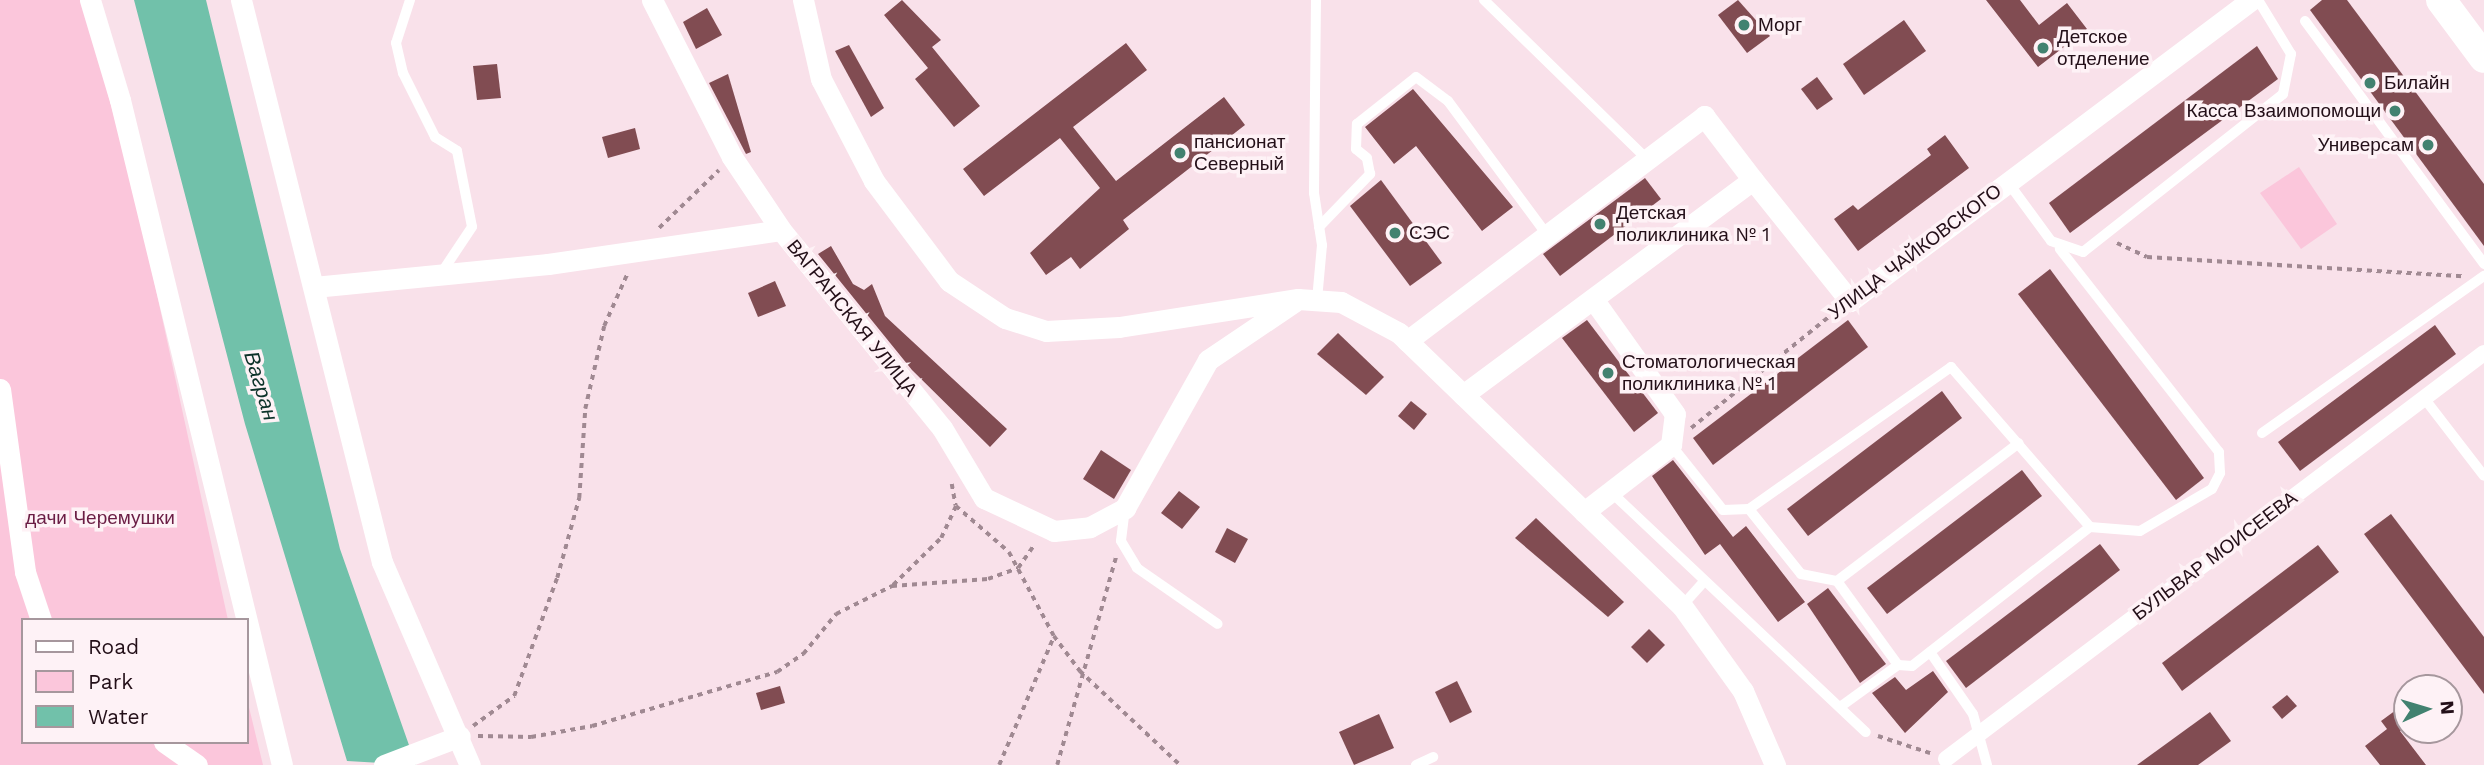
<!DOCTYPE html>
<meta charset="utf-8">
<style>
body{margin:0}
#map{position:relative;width:2484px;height:765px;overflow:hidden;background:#f9e1ea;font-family:"Work Sans",sans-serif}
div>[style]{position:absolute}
.green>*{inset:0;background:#fbc6db}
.water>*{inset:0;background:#71c1aa}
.building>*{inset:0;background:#814c52}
.path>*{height:3.5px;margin-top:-1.75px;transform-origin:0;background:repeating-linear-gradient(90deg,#a08992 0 5px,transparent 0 10px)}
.service>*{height:10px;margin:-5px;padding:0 5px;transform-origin:5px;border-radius:5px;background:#fff}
.pedestrian>*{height:16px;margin:-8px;padding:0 8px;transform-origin:8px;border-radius:8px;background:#fff}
.minor>*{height:21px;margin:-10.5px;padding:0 10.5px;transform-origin:10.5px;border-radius:10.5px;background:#fff}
.secondary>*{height:30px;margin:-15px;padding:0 15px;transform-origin:15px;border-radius:15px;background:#fff}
.dots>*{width:19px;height:19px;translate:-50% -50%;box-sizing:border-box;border:4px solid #fef2f6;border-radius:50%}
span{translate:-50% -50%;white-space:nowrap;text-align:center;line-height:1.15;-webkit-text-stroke:7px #fef2f6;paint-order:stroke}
.poi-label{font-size:19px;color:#230f18}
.left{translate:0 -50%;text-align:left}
.right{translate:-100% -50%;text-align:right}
.street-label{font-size:19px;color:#230f18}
.park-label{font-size:19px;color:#6a1d44}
.water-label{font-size:21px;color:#0d332a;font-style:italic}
.legend{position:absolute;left:21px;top:618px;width:228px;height:126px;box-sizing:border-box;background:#fef2f6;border:2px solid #a6979d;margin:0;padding:9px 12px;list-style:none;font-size:21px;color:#230f18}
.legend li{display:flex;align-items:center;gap:14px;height:35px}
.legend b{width:35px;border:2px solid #a6979d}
.north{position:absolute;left:2393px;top:674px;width:70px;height:70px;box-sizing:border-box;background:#fef2f6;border:2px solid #a6979d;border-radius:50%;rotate:86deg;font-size:19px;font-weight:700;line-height:28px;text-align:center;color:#230f18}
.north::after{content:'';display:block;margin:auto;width:24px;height:32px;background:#428270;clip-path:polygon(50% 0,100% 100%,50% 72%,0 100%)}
</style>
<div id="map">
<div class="green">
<div style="clip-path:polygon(0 0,83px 0,137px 203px,228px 620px,23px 620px,23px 742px,247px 742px,247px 699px,263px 765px,0 765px)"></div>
<div style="clip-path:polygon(2299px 167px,2337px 224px,2301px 249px,2260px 193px)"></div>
</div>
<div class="water">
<div style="clip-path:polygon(134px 0,206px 0,340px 549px,416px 765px,347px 761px,245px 424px)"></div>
</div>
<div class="building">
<div style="clip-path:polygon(902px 0,941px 40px,932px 47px,980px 106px,954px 127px,915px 79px,928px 68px,884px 15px)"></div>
<div style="clip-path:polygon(1738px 0,1770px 36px,1747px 53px,1718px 15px)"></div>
<div style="clip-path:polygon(1986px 0,2020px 0,2039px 25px,2067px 3px,2087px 29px,2038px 67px)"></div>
<div style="clip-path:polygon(2322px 0,2347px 0,2484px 184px,2484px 246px,2310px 10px)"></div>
<div style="clip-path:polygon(707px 8px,722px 35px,696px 49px,683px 22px)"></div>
<div style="clip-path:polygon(1904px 20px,1926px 51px,1864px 95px,1843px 64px)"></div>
<div style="clip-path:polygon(1126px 43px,1147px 70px,1073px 127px,1116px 181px,1224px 97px,1245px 125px,1123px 220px,1129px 229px,1080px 269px,1071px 257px,1046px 275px,1030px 253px,1100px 188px,1060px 138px,984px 196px,963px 169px)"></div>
<div style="clip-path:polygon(849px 45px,884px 108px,871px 117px,835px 51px)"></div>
<div style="clip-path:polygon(2257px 46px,2278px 79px,2070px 233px,2049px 203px)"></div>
<div style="clip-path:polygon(497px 64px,501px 98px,477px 100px,473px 66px)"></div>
<div style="clip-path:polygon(728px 74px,751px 152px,746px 154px,709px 83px)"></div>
<div style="clip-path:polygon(1817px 77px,1833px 99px,1817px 110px,1801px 89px)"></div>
<div style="clip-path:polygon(1413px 89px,1513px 207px,1482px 231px,1416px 146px,1394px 164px,1365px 127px)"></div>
<div style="clip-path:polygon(635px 128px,640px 149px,608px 158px,602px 137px)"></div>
<div style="clip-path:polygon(1945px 135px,1969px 168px,1858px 251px,1834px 219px,1853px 205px,1858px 210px,1931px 155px,1927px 149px)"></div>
<div style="clip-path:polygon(1645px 178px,1661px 199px,1560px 276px,1543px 254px)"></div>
<div style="clip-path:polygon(1381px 180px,1442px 263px,1410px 286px,1350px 206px)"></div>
<div style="clip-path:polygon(831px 246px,853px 284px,864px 290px,872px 284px,885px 316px,1007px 429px,990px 447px,912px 370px,818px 254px)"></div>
<div style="clip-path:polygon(2050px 269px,2204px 478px,2176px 500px,2018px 294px)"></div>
<div style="clip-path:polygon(775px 281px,786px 306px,758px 317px,748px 293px)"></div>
<div style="clip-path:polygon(1587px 320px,1658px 413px,1634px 432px,1562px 338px)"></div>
<div style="clip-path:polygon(1848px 320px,1868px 347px,1713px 465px,1693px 438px)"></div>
<div style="clip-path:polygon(2435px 325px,2456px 354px,2300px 471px,2278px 442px)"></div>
<div style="clip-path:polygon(1338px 333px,1384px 377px,1366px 395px,1317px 354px)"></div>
<div style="clip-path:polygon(1942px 391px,1962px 418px,1808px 536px,1787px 509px)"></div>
<div style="clip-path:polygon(1411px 401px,1427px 414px,1414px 430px,1398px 416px)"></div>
<div style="clip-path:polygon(1101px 450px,1131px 470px,1114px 499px,1083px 479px)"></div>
<div style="clip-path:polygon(1673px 460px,1733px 537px,1746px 526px,1805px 602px,1778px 622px,1720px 544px,1705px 555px,1652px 476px)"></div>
<div style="clip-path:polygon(2022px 470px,2042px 496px,1887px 614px,1867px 588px)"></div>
<div style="clip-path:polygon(1179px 491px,1200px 507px,1182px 529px,1161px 513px)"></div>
<div style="clip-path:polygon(2391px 514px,2484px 637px,2484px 694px,2364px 534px)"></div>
<div style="clip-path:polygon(1536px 518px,1624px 602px,1608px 617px,1515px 538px)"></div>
<div style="clip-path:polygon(1227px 528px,1248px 539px,1235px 563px,1215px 552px)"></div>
<div style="clip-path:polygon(2100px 544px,2120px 570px,1966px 688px,1946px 661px)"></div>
<div style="clip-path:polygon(2318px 545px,2339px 572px,2182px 691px,2162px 663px)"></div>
<div style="clip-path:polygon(1828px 588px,1886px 664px,1860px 683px,1807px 604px)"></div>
<div style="clip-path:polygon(1649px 629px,1665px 645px,1647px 663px,1631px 647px)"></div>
<div style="clip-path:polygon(1933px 671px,1948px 692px,1905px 733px,1872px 693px,1895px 677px,1906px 690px)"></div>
<div style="clip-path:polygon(1457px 681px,1472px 712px,1450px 723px,1435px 692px)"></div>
<div style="clip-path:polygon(780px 686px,785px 703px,761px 710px,756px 693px)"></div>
<div style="clip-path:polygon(2287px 695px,2297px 706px,2282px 719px,2272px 707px)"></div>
<div style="clip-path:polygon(2407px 702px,2407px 726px,2400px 731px,2426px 765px,2380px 765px,2365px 746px,2387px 729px,2381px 721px)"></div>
<div style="clip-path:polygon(2210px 712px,2231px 741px,2198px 765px,2137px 765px)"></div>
<div style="clip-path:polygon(1379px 714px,1394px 748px,1354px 765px,1339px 732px)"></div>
</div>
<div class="path">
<div style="left:659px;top:228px;width:83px;rotate:-44deg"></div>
<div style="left:2117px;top:243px;width:33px;rotate:25deg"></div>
<div style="left:2147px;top:257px;width:316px;rotate:3.5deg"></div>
<div style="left:1691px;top:428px;width:185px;rotate:-38.9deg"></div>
<div style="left:952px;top:484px;width:22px;rotate:80deg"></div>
<div style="left:956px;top:506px;width:70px;rotate:41deg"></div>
<div style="left:1009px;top:552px;width:95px;rotate:61.8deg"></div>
<div style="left:1054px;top:636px;width:44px;rotate:53.4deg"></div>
<div style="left:1080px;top:671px;width:137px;rotate:43.2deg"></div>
<div style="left:893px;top:585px;width:67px;rotate:-44.4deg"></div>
<div style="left:941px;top:538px;width:35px;rotate:-65deg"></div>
<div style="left:473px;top:726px;width:51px;rotate:-36.2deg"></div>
<div style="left:514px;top:696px;width:126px;rotate:-70deg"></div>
<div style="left:557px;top:578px;width:83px;rotate:-74.6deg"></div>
<div style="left:579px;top:498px;width:89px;rotate:-86.1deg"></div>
<div style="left:585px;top:409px;width:85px;rotate:-77.1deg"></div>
<div style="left:604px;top:326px;width:59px;rotate:-66deg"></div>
<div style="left:478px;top:736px;width:53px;rotate:1.1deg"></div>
<div style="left:531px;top:737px;width:62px;rotate:-10.2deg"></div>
<div style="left:592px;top:726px;width:193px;rotate:-16.3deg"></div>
<div style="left:777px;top:672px;width:32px;rotate:-35deg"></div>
<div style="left:803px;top:654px;width:52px;rotate:-50.5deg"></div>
<div style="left:836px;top:614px;width:63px;rotate:-26.6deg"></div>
<div style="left:892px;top:586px;width:96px;rotate:-4.2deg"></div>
<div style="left:988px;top:579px;width:32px;rotate:-20deg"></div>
<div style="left:1018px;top:568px;width:29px;rotate:-55deg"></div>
<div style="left:1878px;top:736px;width:55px;rotate:18.1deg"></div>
<div style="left:999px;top:765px;width:140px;rotate:-66.9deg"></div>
<div style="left:1057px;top:765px;width:216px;rotate:-74.2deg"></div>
</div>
<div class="service">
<div style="left:410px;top:0;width:45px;rotate:108deg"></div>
<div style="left:396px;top:43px;width:31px;rotate:77deg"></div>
<div style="left:403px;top:73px;width:72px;rotate:63.4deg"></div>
<div style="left:435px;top:137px;width:26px;rotate:32deg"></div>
<div style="left:457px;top:151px;width:77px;rotate:78.8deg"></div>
<div style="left:472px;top:227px;width:54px;rotate:123.7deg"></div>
<div style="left:1316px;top:0;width:193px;rotate:90.6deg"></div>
<div style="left:1314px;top:193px;width:53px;rotate:81.3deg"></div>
<div style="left:1322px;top:245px;width:55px;rotate:95.2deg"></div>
<div style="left:1484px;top:0;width:228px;rotate:44.3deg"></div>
<div style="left:2305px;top:21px;width:302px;rotate:53.6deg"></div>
<div style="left:2007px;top:181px;width:74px;rotate:53.7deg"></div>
<div style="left:2051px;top:241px;width:34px;rotate:19deg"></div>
<div style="left:2083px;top:252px;width:255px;rotate:-38.3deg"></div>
<div style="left:2283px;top:94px;width:41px;rotate:-78.7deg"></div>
<div style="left:2291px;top:54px;width:63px;rotate:-121.4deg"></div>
<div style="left:1319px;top:227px;width:74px;rotate:-46.1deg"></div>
<div style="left:1370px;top:174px;width:16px;rotate:-101deg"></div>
<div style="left:1367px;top:158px;width:14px;rotate:-141deg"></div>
<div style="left:1356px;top:149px;width:25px;rotate:-88deg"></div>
<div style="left:1357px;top:124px;width:75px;rotate:-38.5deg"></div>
<div style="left:1416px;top:77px;width:40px;rotate:37deg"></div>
<div style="left:1448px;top:101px;width:167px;rotate:53.5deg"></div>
<div style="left:2424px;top:398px;width:98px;rotate:52.4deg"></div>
<div style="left:2262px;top:433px;width:272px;rotate:-35.3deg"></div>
<div style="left:1671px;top:445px;width:83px;rotate:51.3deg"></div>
<div style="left:1723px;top:510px;width:26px;rotate:-2deg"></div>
<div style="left:1749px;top:509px;width:83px;rotate:51.3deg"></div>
<div style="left:1801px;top:574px;width:37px;rotate:11deg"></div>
<div style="left:1837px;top:581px;width:104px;rotate:54deg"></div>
<div style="left:1611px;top:492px;width:350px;rotate:43.3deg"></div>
<div style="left:1125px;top:508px;width:33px;rotate:97deg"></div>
<div style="left:1121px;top:541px;width:31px;rotate:59deg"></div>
<div style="left:1137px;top:568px;width:98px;rotate:34.7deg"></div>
<div style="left:1749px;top:509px;width:247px;rotate:-35.1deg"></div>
<div style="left:1951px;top:367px;width:212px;rotate:49deg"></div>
<div style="left:2090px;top:527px;width:50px;rotate:4.6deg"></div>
<div style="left:2140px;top:531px;width:83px;rotate:-30.3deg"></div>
<div style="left:2212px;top:489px;width:18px;rotate:-63deg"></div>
<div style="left:2220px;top:473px;width:21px;rotate:-93deg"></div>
<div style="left:2219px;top:452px;width:258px;rotate:-128.1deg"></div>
<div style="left:1837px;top:581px;width:228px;rotate:-37.2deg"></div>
<div style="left:1682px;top:606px;width:31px;rotate:-48deg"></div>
<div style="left:1930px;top:652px;width:75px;rotate:55.3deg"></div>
<div style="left:1973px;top:714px;width:53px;rotate:74.6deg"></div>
<div style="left:1840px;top:707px;width:72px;rotate:-35.9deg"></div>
<div style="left:1898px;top:665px;width:14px;rotate:4deg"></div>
<div style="left:1912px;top:666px;width:226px;rotate:-38deg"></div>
<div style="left:1416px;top:765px;width:19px;rotate:-25deg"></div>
</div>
<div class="pedestrian">
<div style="left:1946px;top:759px;width:674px;rotate:-37.04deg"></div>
</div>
<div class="minor">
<div style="left:90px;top:0;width:104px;rotate:73.3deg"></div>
<div style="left:120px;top:100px;width:684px;rotate:76.31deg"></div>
<div style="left:241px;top:0;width:579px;rotate:75.92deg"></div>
<div style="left:382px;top:562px;width:221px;rotate:66.6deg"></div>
<div style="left:652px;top:0;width:176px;rotate:63deg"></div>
<div style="left:732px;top:157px;width:88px;rotate:56.1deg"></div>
<div style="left:781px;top:230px;width:255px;rotate:50.9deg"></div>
<div style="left:942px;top:428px;width:82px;rotate:59deg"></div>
<div style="left:984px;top:498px;width:77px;rotate:25.2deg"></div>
<div style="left:1054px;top:531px;width:36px;rotate:-6deg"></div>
<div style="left:1090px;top:527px;width:40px;rotate:-28deg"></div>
<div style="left:1125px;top:508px;width:170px;rotate:-60.7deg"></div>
<div style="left:1208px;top:360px;width:104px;rotate:-34deg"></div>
<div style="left:803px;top:0;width:81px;rotate:77.2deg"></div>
<div style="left:821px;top:79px;width:115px;rotate:62.5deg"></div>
<div style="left:874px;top:181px;width:125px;rotate:53.1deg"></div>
<div style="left:949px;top:281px;width:67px;rotate:33.5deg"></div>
<div style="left:1005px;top:318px;width:43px;rotate:17.6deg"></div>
<div style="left:1046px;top:331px;width:73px;rotate:-3.1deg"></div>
<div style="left:1119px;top:327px;width:181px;rotate:-8.9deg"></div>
<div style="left:1298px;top:299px;width:43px;rotate:4deg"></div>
<div style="left:1341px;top:302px;width:66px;rotate:28.1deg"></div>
<div style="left:1399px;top:333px;width:393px;rotate:44deg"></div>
<div style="left:1682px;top:606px;width:105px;rotate:54.3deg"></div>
<div style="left:1743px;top:691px;width:81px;rotate:66.6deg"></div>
<div style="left:314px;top:287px;width:235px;rotate:-5.6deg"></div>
<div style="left:548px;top:264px;width:235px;rotate:-8.3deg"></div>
<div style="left:1407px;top:341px;width:373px;rotate:-37.1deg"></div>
<div style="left:1704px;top:116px;width:81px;rotate:52.6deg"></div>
<div style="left:0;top:389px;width:185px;rotate:82.2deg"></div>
<div style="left:25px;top:572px;width:51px;rotate:71.6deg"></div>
<div style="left:1463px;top:395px;width:361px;rotate:-36.6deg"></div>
<div style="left:1753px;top:180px;width:155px;rotate:51.3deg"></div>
<div style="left:1850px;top:301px;width:501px;rotate:-36.89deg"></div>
<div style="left:1584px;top:512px;width:110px;rotate:-37.6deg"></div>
<div style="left:1671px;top:445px;width:31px;rotate:-83deg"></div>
<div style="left:1675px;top:414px;width:141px;rotate:-125.5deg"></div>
<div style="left:164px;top:742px;width:40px;rotate:34.9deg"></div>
<div style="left:384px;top:765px;width:81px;rotate:-20.9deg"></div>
</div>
<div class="secondary">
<div style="left:2441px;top:0;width:72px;rotate:53.4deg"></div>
</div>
<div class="dots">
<div style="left:1744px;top:25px;background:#428270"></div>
<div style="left:2043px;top:48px;background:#428270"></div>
<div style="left:2370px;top:83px;background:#428270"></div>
<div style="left:2395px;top:111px;background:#428270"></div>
<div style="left:2428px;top:145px;background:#428270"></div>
<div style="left:1180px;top:153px;background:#428270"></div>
<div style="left:1600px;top:224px;background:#428270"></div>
<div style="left:1395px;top:233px;background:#428270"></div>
<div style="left:1608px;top:373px;background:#428270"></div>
</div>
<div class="poi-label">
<span class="left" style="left:1758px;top:25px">Морг</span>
<span class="left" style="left:2057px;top:48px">Детское<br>отделение</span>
<span class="left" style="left:2384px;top:83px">Билайн</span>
<span class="right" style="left:2381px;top:111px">Касса Взаимопомощи</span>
<span class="left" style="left:1194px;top:153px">пансионат<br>Северный</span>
<span class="right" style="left:2414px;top:145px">Универсам</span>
<span class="left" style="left:1616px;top:224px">Детская<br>поликлиника № 1</span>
<span class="left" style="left:1409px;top:233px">СЭС</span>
<span class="left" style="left:1622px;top:373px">Стоматологическая<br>поликлиника № 1</span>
</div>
<div class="street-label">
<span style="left:1915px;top:252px;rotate:-37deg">УЛИЦА ЧАЙКОВСКОГО</span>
<span style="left:852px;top:318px;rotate:51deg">ВАГРАНСКАЯ УЛИЦА</span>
<span style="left:2215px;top:556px;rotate:-37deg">БУЛЬВАР МОИСЕЕВА</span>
</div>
<div class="park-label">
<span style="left:100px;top:518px">дачи Черемушки</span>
</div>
<div class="water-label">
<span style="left:261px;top:386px;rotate:73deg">Вагран</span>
</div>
<ul class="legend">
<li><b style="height:9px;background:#fff"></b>Road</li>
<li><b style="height:19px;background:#fbc6db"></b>Park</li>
<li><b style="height:19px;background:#71c1aa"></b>Water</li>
</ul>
<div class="north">N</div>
</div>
